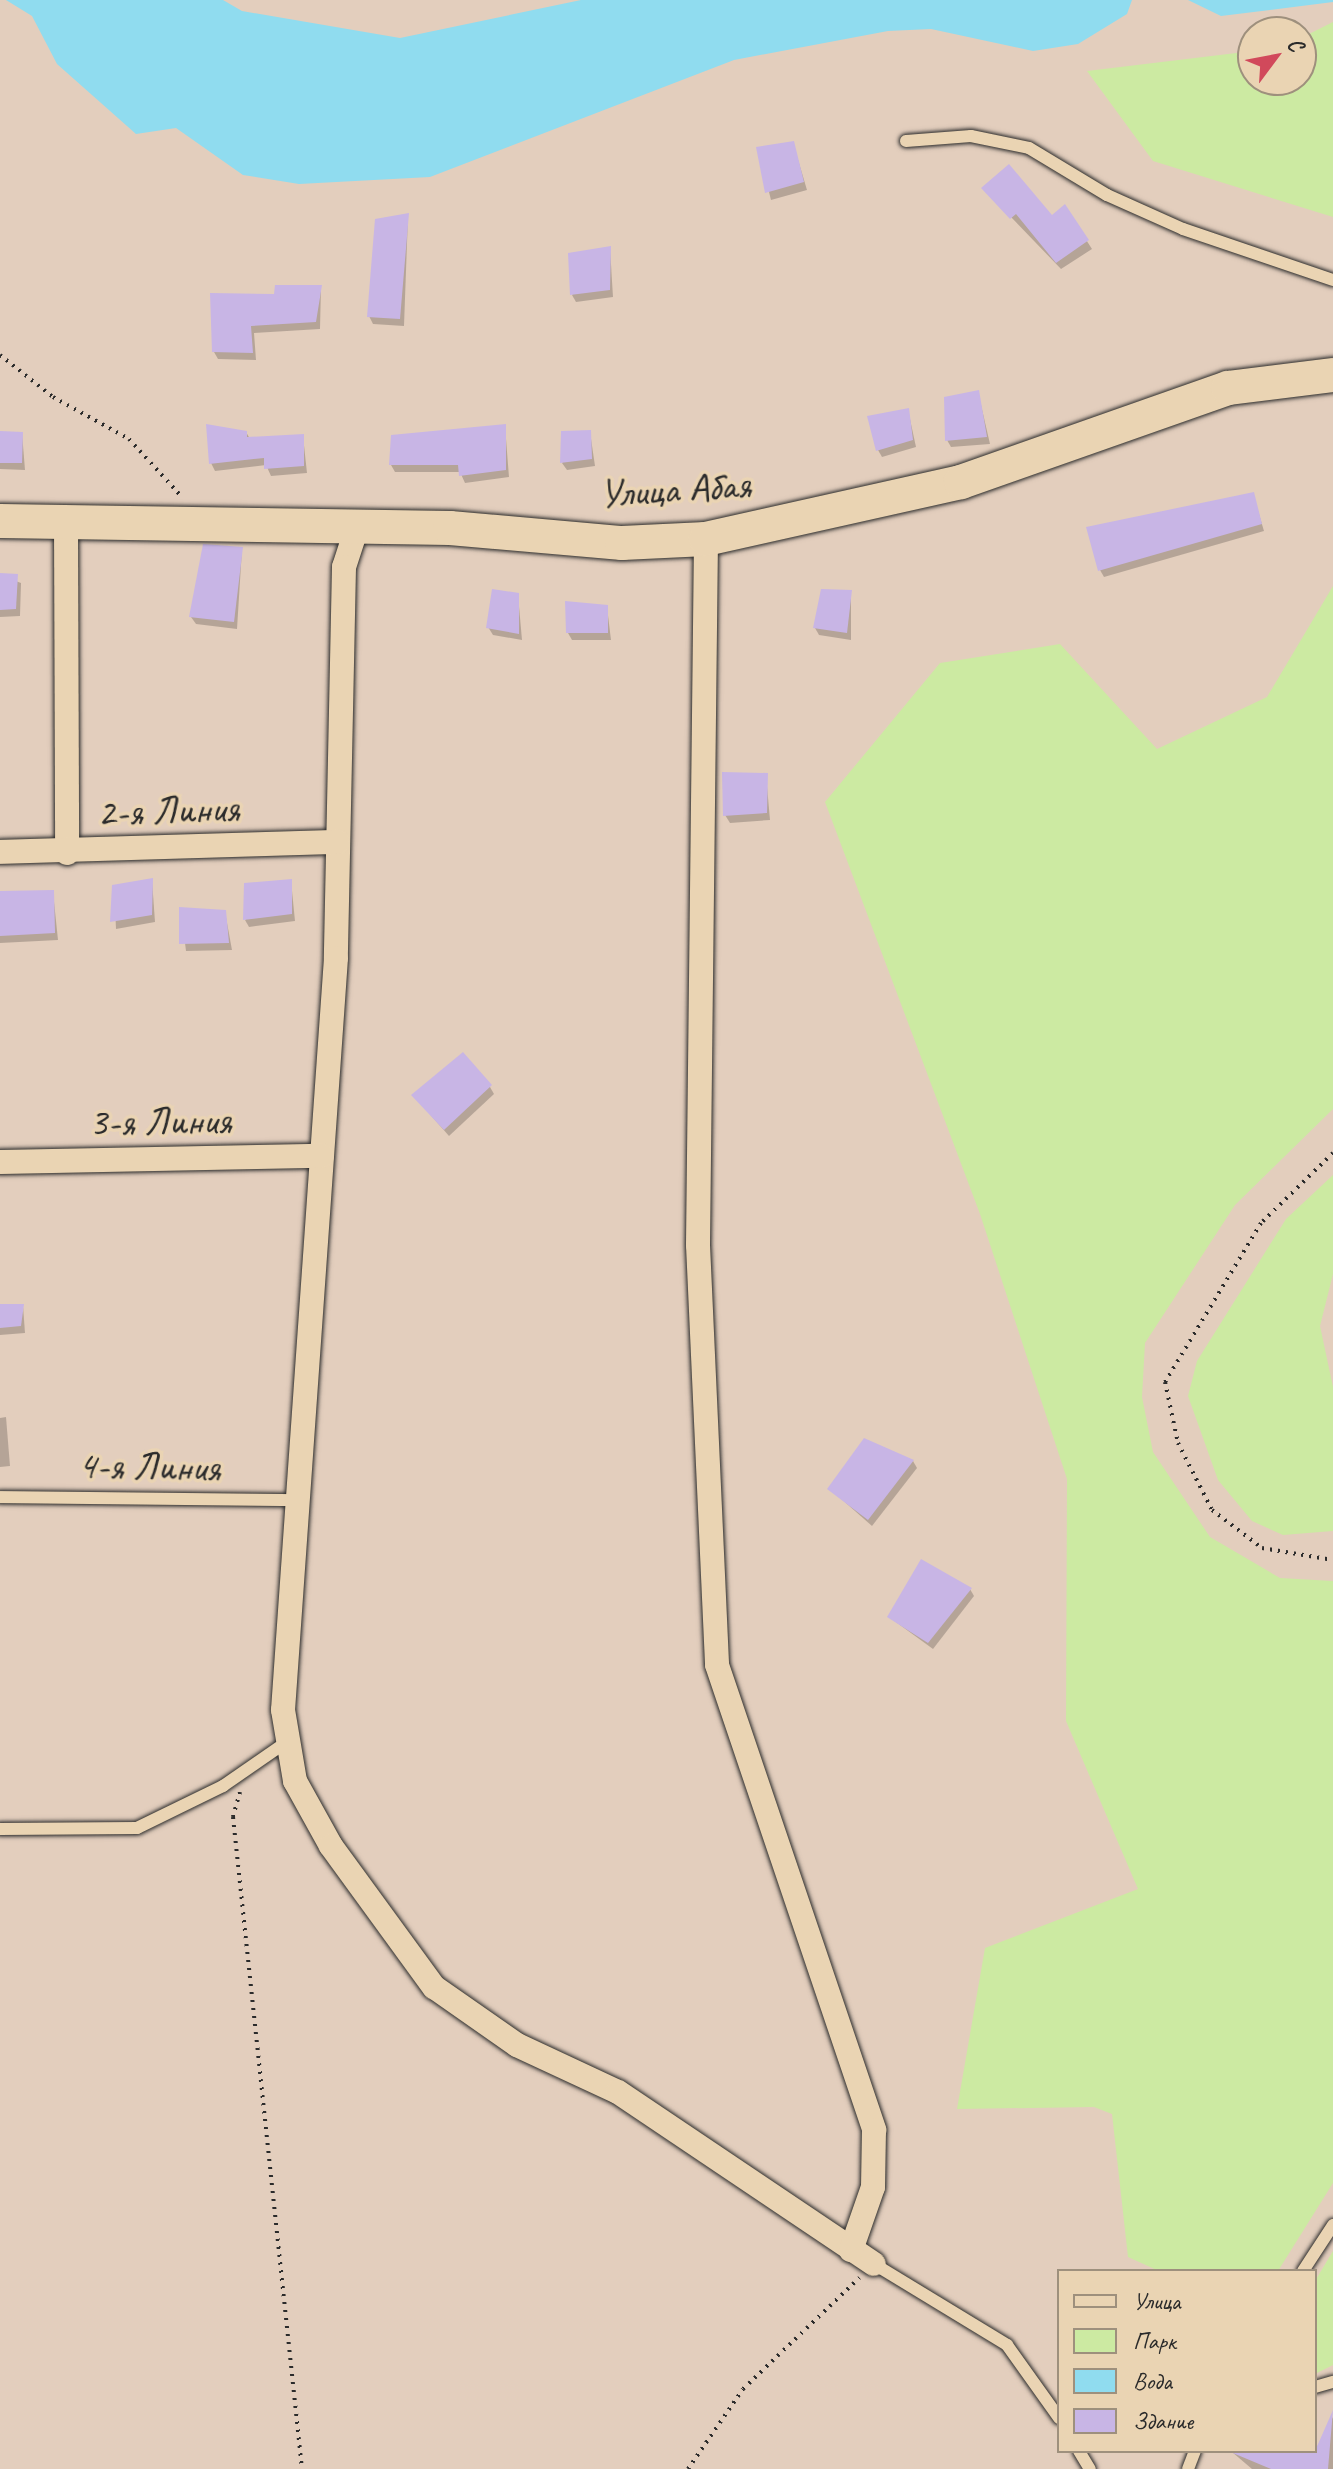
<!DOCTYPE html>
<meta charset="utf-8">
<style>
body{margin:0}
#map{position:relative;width:1333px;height:2469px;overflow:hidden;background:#e3cebd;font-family:Caveat,sans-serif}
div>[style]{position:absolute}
.green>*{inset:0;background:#cceaa2}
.water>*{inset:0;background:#90dcef}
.shadow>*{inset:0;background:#0003}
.building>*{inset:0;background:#c8b5e5}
.path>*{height:4px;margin-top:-2px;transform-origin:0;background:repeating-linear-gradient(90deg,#2b2b2b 0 2px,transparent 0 8px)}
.roads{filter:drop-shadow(0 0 2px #2b2b2b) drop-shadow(0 0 2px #2b2b2b)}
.lane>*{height:12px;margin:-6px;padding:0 6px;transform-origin:6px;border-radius:6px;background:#ead4b3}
.street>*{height:24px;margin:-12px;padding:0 12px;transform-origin:12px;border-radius:12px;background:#ead4b3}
.secondary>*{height:34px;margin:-17px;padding:0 17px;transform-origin:17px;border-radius:17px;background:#ead4b3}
span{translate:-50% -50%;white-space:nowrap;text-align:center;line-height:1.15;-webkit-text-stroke:7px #ead4b3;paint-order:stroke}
.street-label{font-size:40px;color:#2b2b2b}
.legend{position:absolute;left:1057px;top:2269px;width:260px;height:184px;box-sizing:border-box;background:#ead4b3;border:2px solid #9e907d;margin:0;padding:10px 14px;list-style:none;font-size:24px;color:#2b2b2b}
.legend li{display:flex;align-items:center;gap:16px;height:40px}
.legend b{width:40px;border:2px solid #9e907d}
.north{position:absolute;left:1237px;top:16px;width:80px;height:80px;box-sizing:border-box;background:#ead4b3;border:2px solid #9e907d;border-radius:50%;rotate:58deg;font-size:22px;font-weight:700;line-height:32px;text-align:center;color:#2b2b2b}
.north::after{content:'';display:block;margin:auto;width:28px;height:36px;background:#d1495b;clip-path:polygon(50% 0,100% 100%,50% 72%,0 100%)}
</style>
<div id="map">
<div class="green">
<div style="clip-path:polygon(1333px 22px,1333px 217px,1153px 161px,1087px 71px,1253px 51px,1253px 80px,1301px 80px,1301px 38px)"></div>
<div style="clip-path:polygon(1333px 586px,1333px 1109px,1235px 1205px,1145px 1343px,1142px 1397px,1153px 1452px,1210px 1537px,1280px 1578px,1333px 1581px,1333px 2183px,1278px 2271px,1159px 2271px,1128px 2257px,1112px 2114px,1094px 2107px,957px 2109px,985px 1948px,1138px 1889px,1066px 1721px,1067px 1479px,980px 1214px,825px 802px,940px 663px,1060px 644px,1157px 749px,1267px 697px)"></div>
<div style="clip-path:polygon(1333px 1175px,1333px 1274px,1320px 1326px,1333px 1387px,1333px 1531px,1283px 1535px,1252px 1521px,1218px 1480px,1188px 1396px,1197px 1361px,1286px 1219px)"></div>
<div style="clip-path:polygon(1333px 2251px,1333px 2365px,1315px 2374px,1315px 2281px)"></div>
</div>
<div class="water">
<div style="clip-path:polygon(6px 0,223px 0,242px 11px,400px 38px,581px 0,1132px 0,1127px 14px,1078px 44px,1033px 51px,931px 29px,888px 31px,734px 60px,430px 177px,299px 184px,243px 175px,176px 128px,136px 134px,57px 64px,32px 16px)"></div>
<div style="clip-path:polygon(1188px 0,1333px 0,1333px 2px,1221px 16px)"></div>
</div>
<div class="shadow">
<div style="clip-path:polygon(793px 143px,807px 190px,771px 200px,758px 148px)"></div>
<div style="clip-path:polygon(984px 189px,1051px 218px,1065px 207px,1092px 249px,1061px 269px)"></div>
<div style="clip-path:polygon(408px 216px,404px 326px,373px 324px,369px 316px)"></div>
<div style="clip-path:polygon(610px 248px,613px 297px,576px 302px,572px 295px)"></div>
<div style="clip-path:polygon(321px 287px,320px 329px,254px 333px,256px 360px,218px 359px,214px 352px,276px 296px)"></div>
<div style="clip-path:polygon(978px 392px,990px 444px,951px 447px,947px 440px)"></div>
<div style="clip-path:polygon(908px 410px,916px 447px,882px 457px,878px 450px)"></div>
<div style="clip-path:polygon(505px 426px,509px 477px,465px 483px,460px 472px,395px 472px,391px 465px)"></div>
<div style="clip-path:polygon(246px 432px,250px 439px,303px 436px,307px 473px,271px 476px,266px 465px,215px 471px,211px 463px)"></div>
<div style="clip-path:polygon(590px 432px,595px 466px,567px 470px,562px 463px)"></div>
<div style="clip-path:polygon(0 433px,22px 433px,25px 470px,0 469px)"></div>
<div style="clip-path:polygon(1253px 494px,1264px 531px,1104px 577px,1100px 570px)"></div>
<div style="clip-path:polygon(242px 549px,237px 629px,196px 624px,191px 617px)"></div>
<div style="clip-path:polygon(0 575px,21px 583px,20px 616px,0 617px)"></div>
<div style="clip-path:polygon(851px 592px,851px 640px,819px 635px,815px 628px)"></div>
<div style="clip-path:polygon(518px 595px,522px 640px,493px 635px,488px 627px)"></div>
<div style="clip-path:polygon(607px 607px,611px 640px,572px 640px,568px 633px)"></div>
<div style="clip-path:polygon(766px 775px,770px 820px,730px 823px,725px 815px)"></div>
<div style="clip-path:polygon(152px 880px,155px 922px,116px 929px,114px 886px)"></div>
<div style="clip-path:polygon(291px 881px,295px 921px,249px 927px,245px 920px)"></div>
<div style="clip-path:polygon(53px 892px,58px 940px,0 943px,0 893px)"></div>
<div style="clip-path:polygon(181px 910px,225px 912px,232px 950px,186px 951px)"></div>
<div style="clip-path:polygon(490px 1087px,494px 1094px,449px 1136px,413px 1095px)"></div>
<div style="clip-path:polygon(0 1306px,23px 1306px,25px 1333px,0 1335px)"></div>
<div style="clip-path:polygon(6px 1417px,10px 1466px,0 1467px,0 1418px)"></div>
<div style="clip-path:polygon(913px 1461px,917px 1468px,872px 1526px,830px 1489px)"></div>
<div style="clip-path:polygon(970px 1589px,974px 1596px,933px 1649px,889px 1617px)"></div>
<div style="clip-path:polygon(1333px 2417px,1333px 2469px,1252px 2469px,1232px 2452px,1315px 2451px)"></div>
</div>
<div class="building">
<div style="clip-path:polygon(794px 141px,804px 182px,765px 193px,756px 147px)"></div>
<div style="clip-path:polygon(1009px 164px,1052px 215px,1065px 204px,1089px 240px,1056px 263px,1016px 214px,1010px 219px,981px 188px)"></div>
<div style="clip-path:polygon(409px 213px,400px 319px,367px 317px,375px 219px)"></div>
<div style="clip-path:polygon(611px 246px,610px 290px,570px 295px,568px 253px)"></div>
<div style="clip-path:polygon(275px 285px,322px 285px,316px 322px,251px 326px,253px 353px,212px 352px,210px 293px,274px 294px)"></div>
<div style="clip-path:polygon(979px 390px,987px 437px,945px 441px,944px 397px)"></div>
<div style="clip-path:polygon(909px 408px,913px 440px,876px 451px,867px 416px)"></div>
<div style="clip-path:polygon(206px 424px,247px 431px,247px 437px,304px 434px,304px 466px,264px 469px,264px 458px,209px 464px)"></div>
<div style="clip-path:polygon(506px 424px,506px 470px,459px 476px,458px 465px,389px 465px,391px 435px)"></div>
<div style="clip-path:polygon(591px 430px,592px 459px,560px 463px,561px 431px)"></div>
<div style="clip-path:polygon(0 431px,23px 432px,22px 463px,0 463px)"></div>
<div style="clip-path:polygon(1254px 492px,1262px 524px,1098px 571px,1086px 527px)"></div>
<div style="clip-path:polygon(203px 544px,243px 547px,234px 622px,189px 617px)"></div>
<div style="clip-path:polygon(0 573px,18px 574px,16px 609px,0 610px)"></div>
<div style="clip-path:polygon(492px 589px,519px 593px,519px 634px,486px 628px)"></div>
<div style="clip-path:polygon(821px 589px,852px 590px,847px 633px,813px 628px)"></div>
<div style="clip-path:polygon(565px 601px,608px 605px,608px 633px,566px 633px)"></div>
<div style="clip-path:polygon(722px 772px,768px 773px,767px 813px,723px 816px)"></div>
<div style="clip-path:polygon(153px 878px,152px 915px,110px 922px,112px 885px)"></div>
<div style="clip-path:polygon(292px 879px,292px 914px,243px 920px,244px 883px)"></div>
<div style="clip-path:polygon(54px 890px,55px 933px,0 936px,0 891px)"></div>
<div style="clip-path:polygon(179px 907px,226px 910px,229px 943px,179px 944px)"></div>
<div style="clip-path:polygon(463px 1052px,492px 1085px,444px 1130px,411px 1095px)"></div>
<div style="clip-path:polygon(0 1304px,24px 1304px,21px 1326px,0 1328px)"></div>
<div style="clip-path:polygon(864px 1438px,914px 1460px,868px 1520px,827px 1489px)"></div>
<div style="clip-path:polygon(921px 1559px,972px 1588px,928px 1643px,887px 1617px)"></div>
<div style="clip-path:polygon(1333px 2410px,1328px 2469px,1271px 2469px,1228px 2451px,1315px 2451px)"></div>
</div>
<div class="path">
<div style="left:0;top:355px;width:68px;rotate:38.4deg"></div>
<div style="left:53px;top:397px;width:87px;rotate:28.9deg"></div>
<div style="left:129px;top:439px;width:79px;rotate:47.6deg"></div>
<div style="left:1333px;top:1153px;width:100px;rotate:135.8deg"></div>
<div style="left:1261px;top:1223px;width:186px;rotate:121.1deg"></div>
<div style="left:1165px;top:1382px;width:62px;rotate:78deg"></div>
<div style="left:1178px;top:1443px;width:75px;rotate:63.1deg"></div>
<div style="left:1212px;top:1510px;width:63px;rotate:37.2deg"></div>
<div style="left:1262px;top:1548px;width:72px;rotate:9.6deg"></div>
<div style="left:240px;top:1792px;width:26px;rotate:106deg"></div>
<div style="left:233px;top:1817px;width:656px;rotate:83.96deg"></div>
<div style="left:688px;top:2469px;width:97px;rotate:-55.5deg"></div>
<div style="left:743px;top:2389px;width:161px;rotate:-43.7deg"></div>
</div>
<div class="roads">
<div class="lane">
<div style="left:906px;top:141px;width:65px;rotate:-4.4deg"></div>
<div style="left:971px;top:136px;width:59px;rotate:11.7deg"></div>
<div style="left:1029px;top:148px;width:91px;rotate:31.1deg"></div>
<div style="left:1107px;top:195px;width:83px;rotate:24.1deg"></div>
<div style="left:1183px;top:229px;width:158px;rotate:18.8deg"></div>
<div style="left:0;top:1497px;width:298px;rotate:0.6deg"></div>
<div style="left:0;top:1829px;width:137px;rotate:-0.4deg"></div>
<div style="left:137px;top:1828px;width:96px;rotate:-26deg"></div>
<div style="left:223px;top:1786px;width:79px;rotate:-34.7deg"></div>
<div style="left:874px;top:2264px;width:156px;rotate:31.3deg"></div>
<div style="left:1007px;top:2345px;width:90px;rotate:54.5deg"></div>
<div style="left:1303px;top:2271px;width:55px;rotate:-56.9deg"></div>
<div style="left:1315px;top:2387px;width:19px;rotate:-16deg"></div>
<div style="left:1079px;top:2451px;width:21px;rotate:59deg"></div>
<div style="left:1188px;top:2469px;width:19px;rotate:-69deg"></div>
</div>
<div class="street">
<div style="left:66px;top:522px;width:331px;rotate:89.8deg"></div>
<div style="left:357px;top:527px;width:42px;rotate:108deg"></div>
<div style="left:344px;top:567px;width:391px;rotate:91.2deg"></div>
<div style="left:336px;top:958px;width:754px;rotate:94.03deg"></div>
<div style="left:283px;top:1710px;width:72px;rotate:80.4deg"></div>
<div style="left:295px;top:1781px;width:74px;rotate:61deg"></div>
<div style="left:331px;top:1846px;width:175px;rotate:53.9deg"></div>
<div style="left:434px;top:1987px;width:101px;rotate:34.9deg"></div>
<div style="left:517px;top:2045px;width:111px;rotate:25deg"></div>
<div style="left:618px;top:2092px;width:308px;rotate:33.9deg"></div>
<div style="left:706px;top:539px;width:706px;rotate:90.65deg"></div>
<div style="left:698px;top:1245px;width:420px;rotate:87.4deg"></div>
<div style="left:717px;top:1665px;width:491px;rotate:71.3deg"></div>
<div style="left:874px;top:2130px;width:57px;rotate:91deg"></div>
<div style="left:873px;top:2187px;width:67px;rotate:109.2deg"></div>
<div style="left:0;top:852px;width:338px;rotate:-1.7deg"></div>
<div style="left:0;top:1162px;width:322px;rotate:-1.1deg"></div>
</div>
<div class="secondary">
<div style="left:0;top:521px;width:450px;rotate:0.9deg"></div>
<div style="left:450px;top:528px;width:173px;rotate:5deg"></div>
<div style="left:622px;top:543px;width:84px;rotate:-2.7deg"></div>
<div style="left:706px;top:539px;width:261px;rotate:-12.6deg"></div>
<div style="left:961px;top:482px;width:283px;rotate:-19.4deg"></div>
<div style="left:1228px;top:388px;width:106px;rotate:-7.1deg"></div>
</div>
</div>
<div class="street-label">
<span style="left:675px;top:489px;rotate:-4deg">Улица Абая</span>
<span style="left:168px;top:810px;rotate:-2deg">2-я Линия</span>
<span style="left:160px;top:1121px;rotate:-1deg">3-я Линия</span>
<span style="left:149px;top:1466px;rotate:1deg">4-я Линия</span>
</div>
<ul class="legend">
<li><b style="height:10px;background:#ead4b3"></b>Улица</li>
<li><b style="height:22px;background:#cceaa2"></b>Парк</li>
<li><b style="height:22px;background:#90dcef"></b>Вода</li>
<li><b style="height:22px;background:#c8b5e5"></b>Здание</li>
</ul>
<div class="north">С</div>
</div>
